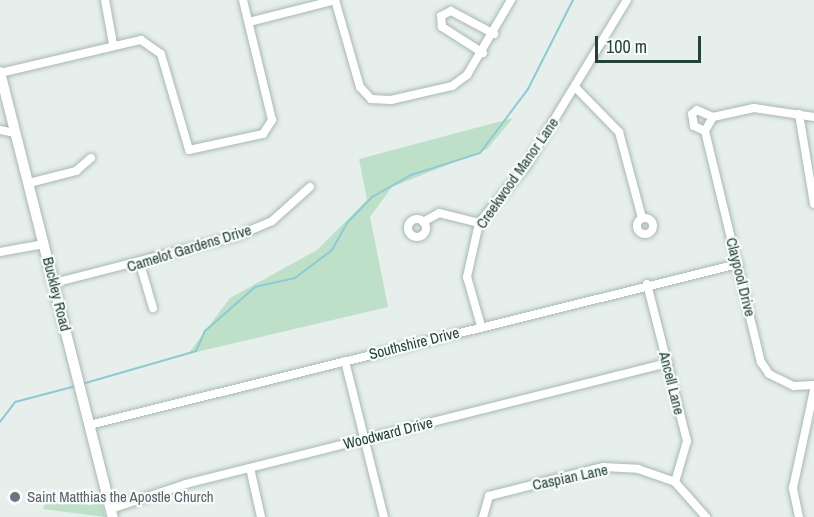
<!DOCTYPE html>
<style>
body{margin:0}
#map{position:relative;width:814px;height:517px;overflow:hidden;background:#e6efeb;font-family:"Archivo Narrow",sans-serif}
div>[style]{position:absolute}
.green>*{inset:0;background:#bfe0c8}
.stream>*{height:2px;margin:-1px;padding:0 1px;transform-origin:1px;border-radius:1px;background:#8ec9d4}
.roads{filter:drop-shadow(0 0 2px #a8b8b2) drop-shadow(0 0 2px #a8b8b2)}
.minor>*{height:8px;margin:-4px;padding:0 4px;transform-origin:4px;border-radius:4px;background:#fff}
.minor>.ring{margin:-4px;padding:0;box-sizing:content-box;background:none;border:8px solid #fff;border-radius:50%}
.tertiary>*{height:10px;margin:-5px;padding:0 5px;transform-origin:5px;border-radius:5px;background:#fff}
.dots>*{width:16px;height:16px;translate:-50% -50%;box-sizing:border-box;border:3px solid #f7fbf9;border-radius:50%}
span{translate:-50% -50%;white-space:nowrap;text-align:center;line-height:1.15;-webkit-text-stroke:4.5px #f7fbf9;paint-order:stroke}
.street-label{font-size:15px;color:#24423a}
.worship-label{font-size:15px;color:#5b616d}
.left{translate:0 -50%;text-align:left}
.scale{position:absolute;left:595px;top:36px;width:106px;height:27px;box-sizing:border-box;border:3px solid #24423a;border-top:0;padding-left:8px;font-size:18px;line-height:21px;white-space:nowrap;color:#24423a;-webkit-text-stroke:4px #f7fbf9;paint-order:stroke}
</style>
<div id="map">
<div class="green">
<div style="clip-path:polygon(513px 118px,487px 149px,392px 187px,370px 217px,388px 307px,188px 354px,230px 298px,317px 250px,367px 200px,359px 159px)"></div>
<div style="clip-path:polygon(48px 496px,90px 505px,101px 500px,105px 517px,43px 509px)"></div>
</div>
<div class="stream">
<div style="left:82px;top:384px;width:119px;rotate:-16.1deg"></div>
<div style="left:196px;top:351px;width:22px;rotate:-66deg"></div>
<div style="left:205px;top:331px;width:67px;rotate:-41.3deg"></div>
<div style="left:255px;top:287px;width:41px;rotate:-12.7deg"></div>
<div style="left:295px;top:278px;width:46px;rotate:-37.1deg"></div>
<div style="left:332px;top:250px;width:31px;rotate:-61deg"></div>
<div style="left:347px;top:223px;width:36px;rotate:-46deg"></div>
<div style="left:372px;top:197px;width:45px;rotate:-29.4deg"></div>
<div style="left:411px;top:175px;width:72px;rotate:-17.7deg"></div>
<div style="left:480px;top:153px;width:80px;rotate:-53.1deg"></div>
<div style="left:528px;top:89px;width:100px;rotate:-63.2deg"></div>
<div style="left:0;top:422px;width:25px;rotate:-53deg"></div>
<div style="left:15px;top:402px;width:63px;rotate:-14.7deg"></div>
</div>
<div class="roads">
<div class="minor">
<div style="left:105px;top:0;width:45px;rotate:79.7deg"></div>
<div style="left:249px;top:22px;width:89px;rotate:-14.3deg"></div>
<div style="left:335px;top:0;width:91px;rotate:74deg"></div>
<div style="left:360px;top:87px;width:16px;rotate:47deg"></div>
<div style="left:371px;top:99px;width:20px;rotate:3deg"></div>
<div style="left:391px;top:100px;width:63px;rotate:-12.9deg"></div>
<div style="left:452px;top:86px;width:19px;rotate:-36deg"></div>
<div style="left:467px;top:75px;width:87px;rotate:-59.6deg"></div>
<div style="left:483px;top:53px;width:49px;rotate:-147.6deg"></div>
<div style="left:442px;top:27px;width:11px;rotate:-95deg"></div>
<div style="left:441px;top:16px;width:11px;rotate:-27deg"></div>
<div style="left:451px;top:11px;width:49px;rotate:28.1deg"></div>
<div style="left:0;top:73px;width:145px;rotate:-13.2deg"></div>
<div style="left:141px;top:40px;width:24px;rotate:35deg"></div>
<div style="left:161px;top:54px;width:100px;rotate:73.7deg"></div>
<div style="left:189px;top:150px;width:76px;rotate:-12.2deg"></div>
<div style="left:263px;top:134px;width:17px;rotate:-57deg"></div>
<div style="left:272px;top:120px;width:123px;rotate:-103.6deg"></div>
<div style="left:576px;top:88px;width:62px;rotate:45.7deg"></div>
<div style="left:619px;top:132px;width:89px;rotate:75deg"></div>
<div style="left:799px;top:114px;width:91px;rotate:80.5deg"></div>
<div style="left:814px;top:117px;width:61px;rotate:-171.5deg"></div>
<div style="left:754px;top:108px;width:42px;rotate:167.6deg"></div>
<div style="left:713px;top:117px;width:16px;rotate:120deg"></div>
<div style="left:705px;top:131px;width:238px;rotate:76.4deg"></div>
<div style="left:761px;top:362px;width:14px;rotate:56deg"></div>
<div style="left:769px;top:374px;width:28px;rotate:26deg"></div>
<div style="left:794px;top:386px;width:20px;rotate:-3deg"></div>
<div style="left:0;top:130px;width:16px;rotate:11deg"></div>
<div style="left:705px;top:131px;width:12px;rotate:-156deg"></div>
<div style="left:694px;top:126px;width:12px;rotate:-99deg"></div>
<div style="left:692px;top:114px;width:6px;rotate:-39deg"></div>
<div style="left:697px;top:110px;width:17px;rotate:24deg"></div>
<div style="left:29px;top:183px;width:49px;rotate:-14.3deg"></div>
<div style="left:76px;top:171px;width:20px;rotate:-41deg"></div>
<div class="ring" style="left:637px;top:218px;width:8px;height:8px"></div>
<div class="ring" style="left:408px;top:219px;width:10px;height:10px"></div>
<div style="left:423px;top:222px;width:18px;rotate:-29deg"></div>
<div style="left:439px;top:213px;width:41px;rotate:14deg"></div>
<div style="left:0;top:252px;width:45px;rotate:-10.3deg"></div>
<div style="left:140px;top:264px;width:46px;rotate:73.5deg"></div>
<div style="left:54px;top:283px;width:189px;rotate:-14.4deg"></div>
<div style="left:237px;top:236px;width:38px;rotate:-23deg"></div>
<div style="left:272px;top:221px;width:51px;rotate:-41.8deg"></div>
<div style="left:647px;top:284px;width:162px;rotate:75.7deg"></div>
<div style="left:687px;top:441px;width:43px;rotate:106.3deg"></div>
<div style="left:481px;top:326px;width:51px;rotate:-105.9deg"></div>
<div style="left:467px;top:277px;width:55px;rotate:-77.5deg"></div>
<div style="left:479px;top:223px;width:74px;rotate:-50.5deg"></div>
<div style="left:526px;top:166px;width:194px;rotate:-58.7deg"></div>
<div style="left:345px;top:361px;width:161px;rotate:76deg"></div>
<div style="left:89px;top:425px;width:669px;rotate:-13.93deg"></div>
<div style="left:250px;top:468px;width:50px;rotate:77.3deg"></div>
<div style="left:111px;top:509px;width:79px;rotate:-18.4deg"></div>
<div style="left:186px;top:484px;width:497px;rotate:-14.1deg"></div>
<div style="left:483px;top:517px;width:22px;rotate:-74deg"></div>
<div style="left:489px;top:496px;width:118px;rotate:-14.3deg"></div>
<div style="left:603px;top:467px;width:35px;rotate:3deg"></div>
<div style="left:638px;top:469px;width:39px;rotate:19deg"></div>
<div style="left:675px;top:482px;width:47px;rotate:48.5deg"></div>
<div style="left:799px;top:517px;width:30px;rotate:-102deg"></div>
<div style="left:793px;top:488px;width:100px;rotate:-77.9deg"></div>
</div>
<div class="tertiary">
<div style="left:0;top:72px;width:459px;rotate:75.8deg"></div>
</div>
</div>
<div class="dots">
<div style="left:15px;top:497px;background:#6b7280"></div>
</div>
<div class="street-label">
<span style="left:517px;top:173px;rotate:-55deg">Creekwood Manor Lane</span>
<span style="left:189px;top:248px;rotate:-17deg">Camelot Gardens Drive</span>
<span style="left:741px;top:277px;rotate:76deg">Claypool Drive</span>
<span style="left:57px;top:294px;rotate:76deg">Buckley Road</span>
<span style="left:414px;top:343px;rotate:-14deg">Southshire Drive</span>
<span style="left:672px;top:383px;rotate:76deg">Ancell Lane</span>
<span style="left:388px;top:433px;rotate:-14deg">Woodward Drive</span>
<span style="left:570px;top:477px;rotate:-12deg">Caspian Lane</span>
</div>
<div class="worship-label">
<span class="left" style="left:27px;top:497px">Saint Matthias the Apostle Church</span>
</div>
<div class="scale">100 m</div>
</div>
